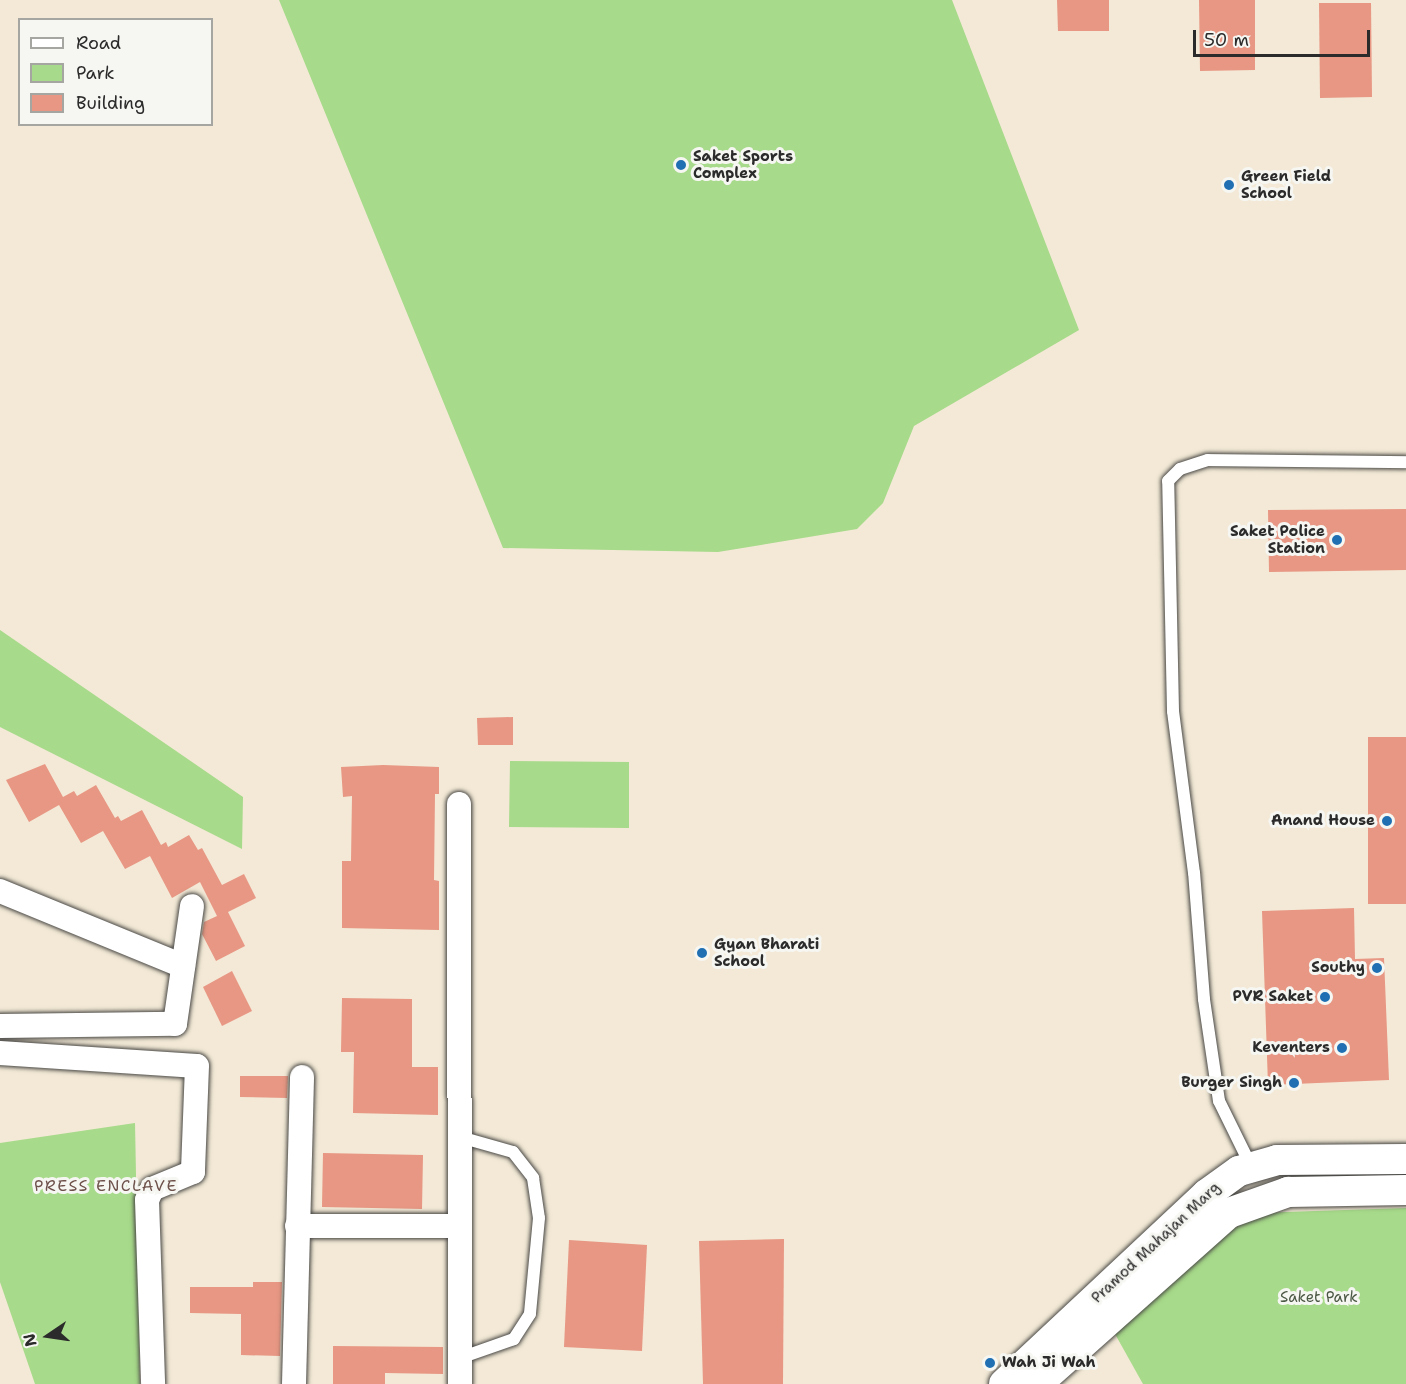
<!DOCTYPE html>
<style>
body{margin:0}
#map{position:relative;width:1406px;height:1384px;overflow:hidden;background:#f3e9d6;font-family:"Shantell Sans",sans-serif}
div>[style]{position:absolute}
.green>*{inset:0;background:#a7da8a}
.building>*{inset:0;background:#e79783}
.roads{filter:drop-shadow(0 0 2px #494845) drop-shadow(0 0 2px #494845)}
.service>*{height:12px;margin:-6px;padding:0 6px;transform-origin:6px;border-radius:6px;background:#fff}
.minor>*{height:24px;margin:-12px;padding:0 12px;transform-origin:12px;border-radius:12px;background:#fff}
.tertiary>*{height:30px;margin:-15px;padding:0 15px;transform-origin:15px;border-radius:15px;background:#fff}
.dots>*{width:16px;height:16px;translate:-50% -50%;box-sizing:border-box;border:3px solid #f6f6f2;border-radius:50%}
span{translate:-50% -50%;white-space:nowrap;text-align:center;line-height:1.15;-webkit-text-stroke:6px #f6f6f2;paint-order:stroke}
.poi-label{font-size:15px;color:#2b2b2b;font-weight:700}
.left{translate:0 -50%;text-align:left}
.right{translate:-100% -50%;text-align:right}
.street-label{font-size:15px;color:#2b2b2b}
.park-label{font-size:15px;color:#4a5743}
.neighbourhood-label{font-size:16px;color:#6d514a;letter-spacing:1.5px}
.legend{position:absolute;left:18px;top:18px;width:195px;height:108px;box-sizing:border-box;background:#f6f6f2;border:2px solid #a5a5a2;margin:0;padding:8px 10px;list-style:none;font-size:18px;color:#2b2b2b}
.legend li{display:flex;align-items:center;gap:12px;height:30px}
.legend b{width:30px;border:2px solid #a5a5a2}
.north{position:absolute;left:18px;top:1306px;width:60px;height:60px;-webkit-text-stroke:4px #f6f6f2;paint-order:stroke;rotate:257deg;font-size:16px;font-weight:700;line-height:24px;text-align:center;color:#2b2b2b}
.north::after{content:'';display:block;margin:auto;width:21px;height:27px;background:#2b2b2b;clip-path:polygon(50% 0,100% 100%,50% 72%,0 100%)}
.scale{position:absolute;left:1193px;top:30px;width:177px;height:27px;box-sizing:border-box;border:3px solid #2b2b2b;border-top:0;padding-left:8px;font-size:18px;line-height:21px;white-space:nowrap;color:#2b2b2b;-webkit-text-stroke:4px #f6f6f2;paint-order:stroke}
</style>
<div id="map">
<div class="green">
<div style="clip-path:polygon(279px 0,952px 0,1079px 330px,914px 426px,883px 503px,857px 529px,718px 552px,503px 548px)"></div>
<div style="clip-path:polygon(0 630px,243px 797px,242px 849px,0 727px)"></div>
<div style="clip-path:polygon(510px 761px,629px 762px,629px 828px,509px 827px)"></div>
<div style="clip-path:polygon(135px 1123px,140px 1384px,35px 1384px,0 1282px,0 1143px)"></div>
<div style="clip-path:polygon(1406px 1208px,1406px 1384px,1143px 1384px,1110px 1325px,1177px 1267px,1256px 1213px)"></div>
</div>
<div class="building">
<div style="clip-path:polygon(1057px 0,1109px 0,1109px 31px,1058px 31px)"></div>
<div style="clip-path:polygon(1199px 0,1255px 0,1255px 70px,1200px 71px)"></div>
<div style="clip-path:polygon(1319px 3px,1371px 3px,1372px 97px,1320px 98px)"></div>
<div style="clip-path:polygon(1406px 509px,1406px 570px,1269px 572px,1268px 510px)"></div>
<div style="clip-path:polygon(513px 717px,513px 745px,478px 745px,477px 718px)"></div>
<div style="clip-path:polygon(1368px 737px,1406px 737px,1406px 904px,1368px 904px)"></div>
<div style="clip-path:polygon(45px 764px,63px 797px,74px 791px,77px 796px,96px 785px,115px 818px,118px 816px,121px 821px,142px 810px,161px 845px,166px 842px,168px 847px,189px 835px,198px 850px,202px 848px,222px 885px,244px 874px,256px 898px,228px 912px,245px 946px,216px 961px,202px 934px,204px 922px,217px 916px,200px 882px,172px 898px,150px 856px,125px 869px,103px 831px,81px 843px,59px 805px,29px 822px,6px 780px)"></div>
<div style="clip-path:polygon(383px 765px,439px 767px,439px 794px,435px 794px,434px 880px,439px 881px,439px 930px,342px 928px,342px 861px,351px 861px,352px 796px,343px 797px,341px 767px)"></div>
<div style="clip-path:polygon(1354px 908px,1355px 959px,1384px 958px,1389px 1080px,1268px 1085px,1262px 911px)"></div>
<div style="clip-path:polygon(232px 971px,252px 1011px,222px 1026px,203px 987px)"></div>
<div style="clip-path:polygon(342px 998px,412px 999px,412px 1067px,438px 1067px,438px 1115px,353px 1113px,354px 1052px,341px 1052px)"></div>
<div style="clip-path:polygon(240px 1076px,288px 1076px,287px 1098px,240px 1097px)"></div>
<div style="clip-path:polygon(323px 1153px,423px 1155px,422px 1209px,322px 1207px)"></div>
<div style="clip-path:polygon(784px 1239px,783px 1384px,703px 1384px,699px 1241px)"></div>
<div style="clip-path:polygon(569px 1240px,647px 1245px,642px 1351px,564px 1347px)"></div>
<div style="clip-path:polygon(253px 1282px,282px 1282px,280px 1356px,241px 1355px,241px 1314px,190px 1313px,190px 1287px,253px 1287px)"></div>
<div style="clip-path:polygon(333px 1346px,443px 1347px,443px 1374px,385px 1373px,385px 1384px,333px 1384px)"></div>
</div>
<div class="roads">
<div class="service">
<div style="left:460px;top:1137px;width:55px;rotate:15.8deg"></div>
<div style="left:513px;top:1152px;width:33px;rotate:52deg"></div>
<div style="left:533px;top:1178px;width:40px;rotate:81.5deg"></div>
<div style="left:539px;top:1218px;width:96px;rotate:95.4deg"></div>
<div style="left:530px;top:1314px;width:30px;rotate:123deg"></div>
<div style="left:514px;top:1339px;width:57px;rotate:160.6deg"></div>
<div style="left:1251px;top:1166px;width:72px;rotate:-116.2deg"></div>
<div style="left:1219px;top:1101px;width:103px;rotate:-98.4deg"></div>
<div style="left:1204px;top:999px;width:126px;rotate:-94.5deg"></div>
<div style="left:1194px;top:873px;width:163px;rotate:-97.4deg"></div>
<div style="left:1173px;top:711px;width:230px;rotate:-91.2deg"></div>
<div style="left:1168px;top:481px;width:17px;rotate:-45deg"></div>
<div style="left:1180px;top:469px;width:29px;rotate:-18deg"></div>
<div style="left:1208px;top:460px;width:198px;rotate:0.6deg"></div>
</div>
<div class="minor">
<div style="left:459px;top:804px;width:580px;rotate:89.9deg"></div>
<div style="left:0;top:891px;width:198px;rotate:22.3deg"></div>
<div style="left:0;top:1026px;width:175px;rotate:-0.7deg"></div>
<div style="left:175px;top:1024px;width:119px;rotate:-81.8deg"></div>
<div style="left:0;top:1053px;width:197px;rotate:3.8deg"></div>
<div style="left:197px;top:1066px;width:106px;rotate:92.2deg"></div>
<div style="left:193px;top:1172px;width:44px;rotate:157.5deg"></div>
<div style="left:152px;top:1189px;width:12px;rotate:114deg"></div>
<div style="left:147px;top:1200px;width:184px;rotate:88.1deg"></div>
<div style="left:297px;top:1226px;width:163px"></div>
<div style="left:294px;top:1384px;width:307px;rotate:-88.5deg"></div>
</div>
<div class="tertiary">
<div style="left:1004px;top:1384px;width:278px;rotate:-43.1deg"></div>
<div style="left:1207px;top:1194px;width:39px;rotate:-36deg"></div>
<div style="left:1239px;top:1171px;width:40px;rotate:-16deg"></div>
<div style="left:1277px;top:1160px;width:129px;rotate:-0.4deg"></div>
<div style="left:1037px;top:1384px;width:257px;rotate:-41.7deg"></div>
<div style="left:1229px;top:1213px;width:63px;rotate:-19.6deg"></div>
<div style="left:1288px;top:1192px;width:118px;rotate:-1deg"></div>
</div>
</div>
<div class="dots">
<div style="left:681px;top:165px;background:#1f6fb2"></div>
<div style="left:1229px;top:185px;background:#1f6fb2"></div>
<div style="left:1337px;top:540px;background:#1f6fb2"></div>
<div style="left:1387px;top:821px;background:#1f6fb2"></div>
<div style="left:702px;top:953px;background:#1f6fb2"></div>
<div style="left:1377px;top:968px;background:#1f6fb2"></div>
<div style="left:1325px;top:997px;background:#1f6fb2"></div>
<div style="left:1342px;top:1048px;background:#1f6fb2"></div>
<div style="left:1294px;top:1083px;background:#1f6fb2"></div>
<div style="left:990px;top:1363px;background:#1f6fb2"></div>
</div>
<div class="poi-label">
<span class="left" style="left:693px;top:165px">Saket Sports<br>Complex</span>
<span class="left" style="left:1241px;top:185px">Green Field<br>School</span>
<span class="right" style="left:1325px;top:540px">Saket Police<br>Station</span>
<span class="right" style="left:1375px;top:821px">Anand House</span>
<span class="left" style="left:714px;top:953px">Gyan Bharati<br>School</span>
<span class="right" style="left:1365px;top:968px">Southy</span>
<span class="right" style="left:1313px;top:997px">PVR Saket</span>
<span class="right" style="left:1330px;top:1048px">Keventers</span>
<span class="right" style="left:1282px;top:1083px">Burger Singh</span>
<span class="left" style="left:1002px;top:1363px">Wah Ji Wah</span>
</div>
<div class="street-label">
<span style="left:1156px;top:1243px;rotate:-43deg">Pramod Mahajan Marg</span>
</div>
<div class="park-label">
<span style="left:1319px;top:1298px">Saket Park</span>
</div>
<div class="neighbourhood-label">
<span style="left:106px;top:1186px">PRESS ENCLAVE</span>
</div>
<ul class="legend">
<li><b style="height:8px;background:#fff"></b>Road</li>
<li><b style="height:16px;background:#a7da8a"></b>Park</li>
<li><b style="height:16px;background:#e79783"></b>Building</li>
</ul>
<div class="north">N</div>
<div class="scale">50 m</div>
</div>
